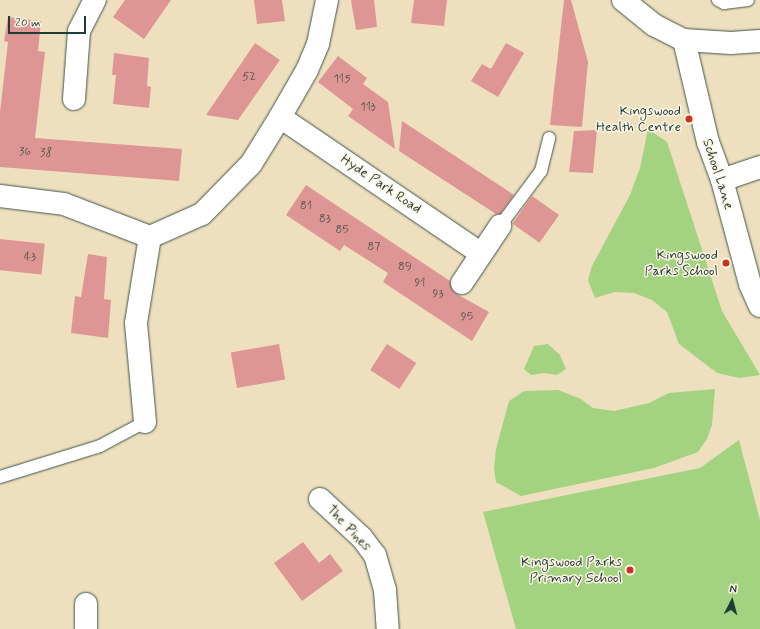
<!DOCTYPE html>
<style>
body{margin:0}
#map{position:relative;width:760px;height:629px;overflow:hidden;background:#eee0be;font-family:Mynerve,sans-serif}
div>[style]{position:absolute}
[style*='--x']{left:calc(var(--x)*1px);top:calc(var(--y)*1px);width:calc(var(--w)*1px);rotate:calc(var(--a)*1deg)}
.green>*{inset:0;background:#a3d280}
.building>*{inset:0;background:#de9694;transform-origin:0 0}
.roads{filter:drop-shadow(0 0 1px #3e5549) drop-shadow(0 0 1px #3e5549)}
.lane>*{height:12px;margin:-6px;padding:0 6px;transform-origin:6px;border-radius:6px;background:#fff}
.street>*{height:22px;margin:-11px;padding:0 11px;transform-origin:11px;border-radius:11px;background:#fff}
.secondary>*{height:22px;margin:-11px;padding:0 11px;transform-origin:11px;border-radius:11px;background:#fff}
.dots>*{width:11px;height:11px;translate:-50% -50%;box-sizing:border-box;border:2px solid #fcf5e5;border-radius:50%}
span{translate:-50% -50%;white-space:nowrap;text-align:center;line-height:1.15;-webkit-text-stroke:3px #fcf5e5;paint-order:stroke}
.number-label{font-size:12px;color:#4f534c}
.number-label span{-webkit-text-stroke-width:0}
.poi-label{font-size:14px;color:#1f3d34}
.right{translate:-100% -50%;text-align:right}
.street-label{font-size:14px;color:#1f3d34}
.north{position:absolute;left:712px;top:581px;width:40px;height:40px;-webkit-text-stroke:3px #fcf5e5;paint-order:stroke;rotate:6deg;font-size:11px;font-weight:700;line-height:16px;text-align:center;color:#1f3d34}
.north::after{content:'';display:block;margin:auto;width:14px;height:18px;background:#1f3d34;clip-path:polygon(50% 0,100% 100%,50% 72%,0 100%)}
.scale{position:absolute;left:8px;top:16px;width:78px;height:18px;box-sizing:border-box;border:2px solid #1f3d34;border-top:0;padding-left:5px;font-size:12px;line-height:14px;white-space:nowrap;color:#1f3d34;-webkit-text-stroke:3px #fcf5e5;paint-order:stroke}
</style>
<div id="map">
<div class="green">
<i style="clip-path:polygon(648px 129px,667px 142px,722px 311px,760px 375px,739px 378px,717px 373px,679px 344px,667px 312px,652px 300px,634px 293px,615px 292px,595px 298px,588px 280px,592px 266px,630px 195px,640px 168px)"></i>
<i style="clip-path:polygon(548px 344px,560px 355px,566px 369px,557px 375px,544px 373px,531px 375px,524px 369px,534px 346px)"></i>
<i style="clip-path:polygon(715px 389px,712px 425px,707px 439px,698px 452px,654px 468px,521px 496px,496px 482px,494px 469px,496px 449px,509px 401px,524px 391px,558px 390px,581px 399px,593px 408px,614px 411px,649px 403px,669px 393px)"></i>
<i style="clip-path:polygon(739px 440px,760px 520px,760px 629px,516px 629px,483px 512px,700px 468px)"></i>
</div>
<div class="building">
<i style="clip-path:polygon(125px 0,171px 0,144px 39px,113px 17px)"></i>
<i style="clip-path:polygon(254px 0,282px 0,285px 21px,257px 24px)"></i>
<i style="clip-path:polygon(351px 0,374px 0,377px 27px,356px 30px)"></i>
<i style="clip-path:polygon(414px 0,447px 0,444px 26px,411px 23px)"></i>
<i style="clip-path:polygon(564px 0,571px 0,588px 62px,582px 127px,550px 125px)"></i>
<i style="clip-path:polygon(8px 17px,41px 21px,38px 51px,45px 52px,35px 138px,182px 149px,179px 181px,0 167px,0 112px,8px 42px,4px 41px)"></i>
<i style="clip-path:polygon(255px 43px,280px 60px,238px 120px,206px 115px)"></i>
<i style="clip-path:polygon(506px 43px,524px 53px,498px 97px,471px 81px,482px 64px,491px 69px)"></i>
<i style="clip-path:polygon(114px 53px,149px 58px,147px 86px,151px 87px,149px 108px,113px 104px,116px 75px,112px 75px)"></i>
<i style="clip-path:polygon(338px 56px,367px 78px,363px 84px,388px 102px,395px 149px,348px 116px,353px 109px,318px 82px)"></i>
<i style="clip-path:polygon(402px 121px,514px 195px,500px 214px,496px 214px,399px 151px)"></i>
<i style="clip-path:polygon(597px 130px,593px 173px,569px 172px,574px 131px)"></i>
<i style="clip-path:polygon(306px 185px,450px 281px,455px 293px,489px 312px,472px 341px,383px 282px,388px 273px,344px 245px,340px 251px,286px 215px)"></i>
<i style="left:532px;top:196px;width:33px;height:34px;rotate:35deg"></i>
<i style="left:0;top:239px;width:45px;height:31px;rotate:6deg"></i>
<i style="clip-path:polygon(88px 254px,107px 257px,104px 299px,111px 300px,108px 338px,71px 333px,75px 296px,81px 297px)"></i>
<i style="left:279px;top:344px;width:36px;height:49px;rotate:80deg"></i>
<i style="left:387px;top:344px;width:35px;height:31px;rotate:33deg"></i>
<i style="clip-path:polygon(303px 542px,319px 563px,330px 554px,343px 571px,302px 601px,274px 563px)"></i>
</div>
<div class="roads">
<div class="lane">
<i style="--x:718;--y:0;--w:7;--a:27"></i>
<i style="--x:724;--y:3;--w:24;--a:-7"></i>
<i style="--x:500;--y:226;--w:69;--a:-53.3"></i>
<i style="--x:541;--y:171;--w:34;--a:-76"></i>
<i style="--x:0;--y:477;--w:105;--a:-17.2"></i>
<i style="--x:100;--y:446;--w:51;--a:-28.1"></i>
</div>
<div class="street">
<i style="--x:684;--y:40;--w:105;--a:76.8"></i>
<i style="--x:708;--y:142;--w:40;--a:69.8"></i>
<i style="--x:722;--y:180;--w:108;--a:74.9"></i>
<i style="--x:750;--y:284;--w:24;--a:66"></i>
<i style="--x:74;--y:99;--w:68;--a:-85.8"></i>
<i style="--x:79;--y:31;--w:35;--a:-63"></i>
<i style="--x:280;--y:117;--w:242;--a:34.2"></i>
<i style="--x:722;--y:180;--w:40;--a:-18.9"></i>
<i style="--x:0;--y:196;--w:64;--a:7.1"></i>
<i style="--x:64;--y:204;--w:92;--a:21"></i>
<i style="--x:150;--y:237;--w:57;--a:-23.9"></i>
<i style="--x:202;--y:214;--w:70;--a:-45.6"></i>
<i style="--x:251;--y:164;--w:55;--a:-58.3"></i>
<i style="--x:280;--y:117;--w:54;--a:-60.1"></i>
<i style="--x:307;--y:70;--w:28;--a:-67"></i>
<i style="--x:318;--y:44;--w:45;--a:-78.4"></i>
<i style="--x:462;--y:283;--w:69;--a:-56.3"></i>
<i style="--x:145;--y:422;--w:99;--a:-95.2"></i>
<i style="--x:136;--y:323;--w:87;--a:-80.8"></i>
<i style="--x:320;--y:499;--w:57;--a:42.9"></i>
<i style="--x:362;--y:538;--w:21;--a:53"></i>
<i style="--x:375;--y:555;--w:36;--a:74"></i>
<i style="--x:385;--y:590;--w:39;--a:86"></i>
<i style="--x:86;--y:629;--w:25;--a:-90"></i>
</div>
<div class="secondary">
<i style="--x:623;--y:0;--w:40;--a:39"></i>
<i style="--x:654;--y:25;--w:34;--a:27"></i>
<i style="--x:684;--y:40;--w:47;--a:3.7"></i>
<i style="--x:731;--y:43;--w:29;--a:-4"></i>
</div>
</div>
<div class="dots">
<i style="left:689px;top:119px;background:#c8321e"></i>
<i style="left:726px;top:263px;background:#c8321e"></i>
<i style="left:630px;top:570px;background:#c8321e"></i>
</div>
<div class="number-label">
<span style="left:249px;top:78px">52</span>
<span style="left:342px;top:80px">115</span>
<span style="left:368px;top:108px">113</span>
<span style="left:25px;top:153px">36</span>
<span style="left:46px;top:154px">38</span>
<span style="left:306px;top:207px">81</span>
<span style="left:325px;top:220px">83</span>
<span style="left:342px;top:231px">85</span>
<span style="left:374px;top:248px">87</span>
<span style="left:30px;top:258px">43</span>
<span style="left:405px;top:268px">89</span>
<span style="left:420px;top:284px">91</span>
<span style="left:438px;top:295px">93</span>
<span style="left:467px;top:318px">95</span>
</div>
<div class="poi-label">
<span class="right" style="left:681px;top:119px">Kingswood<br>Health Centre</span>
<span class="right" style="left:718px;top:263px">Kingswood<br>Parks School</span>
<span class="right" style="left:622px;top:570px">Kingswood Parks<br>Primary School</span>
</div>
<div class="street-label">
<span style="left:718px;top:174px;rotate:72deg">School Lane</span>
<span style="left:381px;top:184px;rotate:34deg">Hyde Park Road</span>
<span style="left:349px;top:528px;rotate:46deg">The Pines</span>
</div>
<div class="north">N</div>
<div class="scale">20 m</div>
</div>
